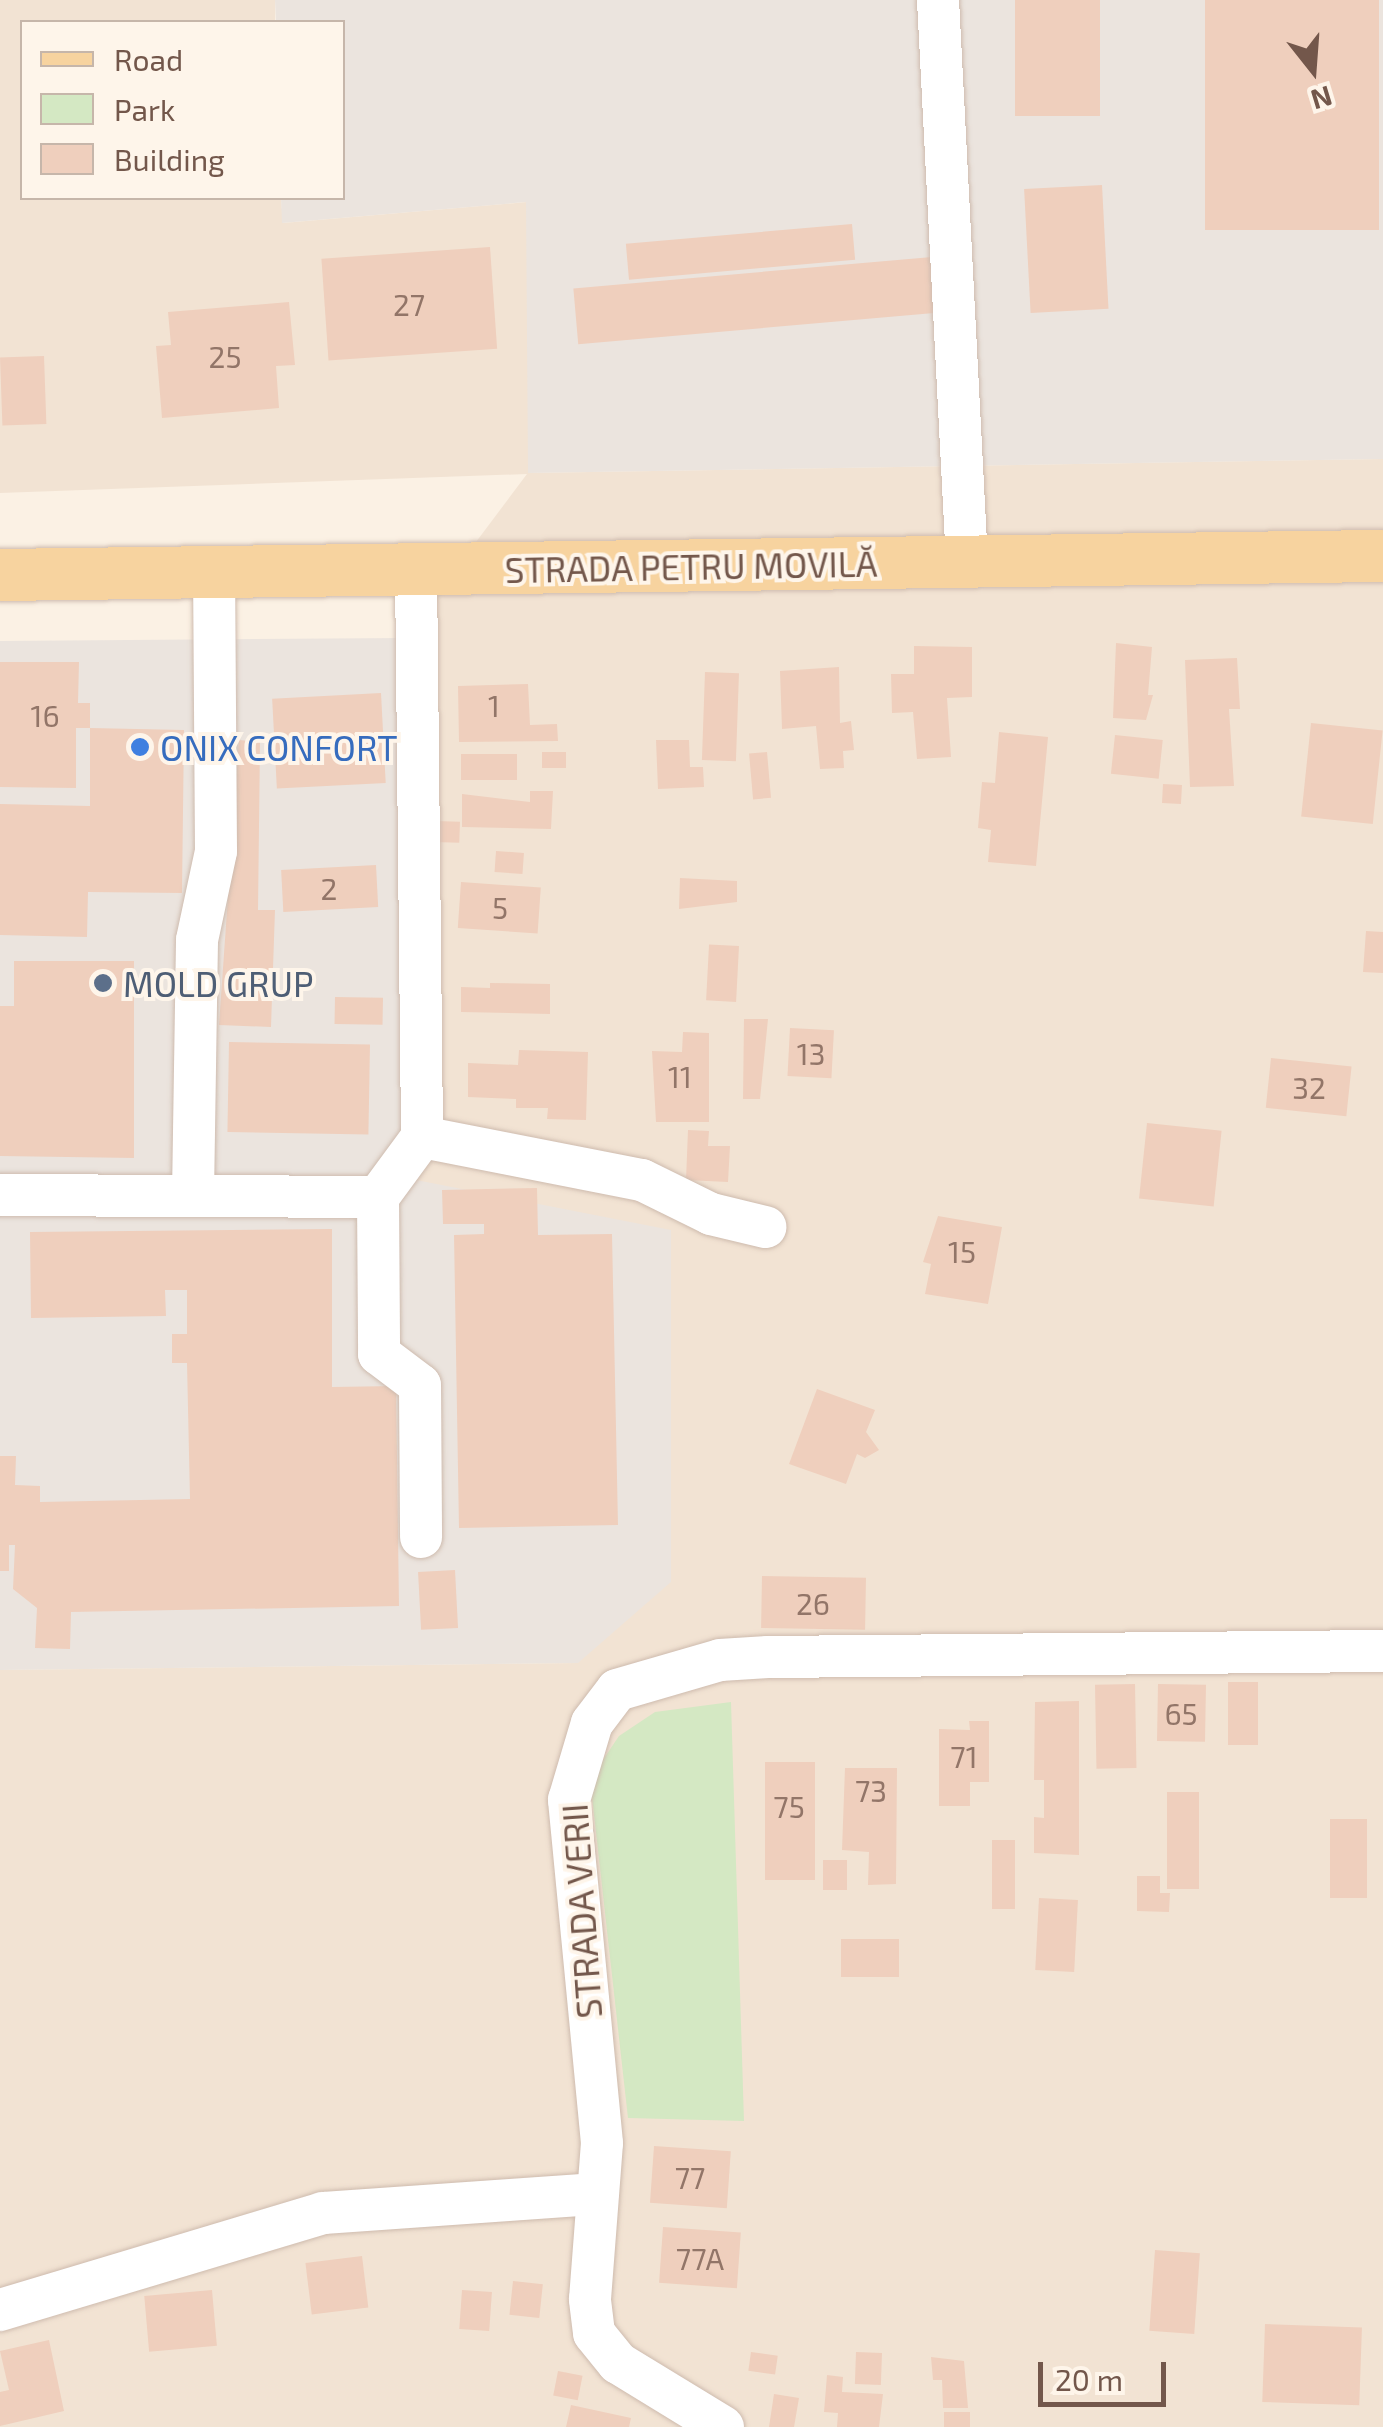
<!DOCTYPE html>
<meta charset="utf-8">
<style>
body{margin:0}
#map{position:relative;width:1383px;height:2427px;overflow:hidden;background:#fbf1e4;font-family:"Exo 2",sans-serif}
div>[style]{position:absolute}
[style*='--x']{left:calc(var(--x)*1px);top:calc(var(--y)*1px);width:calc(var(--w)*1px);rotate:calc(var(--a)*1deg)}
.residential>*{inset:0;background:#f2e3d3}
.industrial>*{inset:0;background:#ebe4de}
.green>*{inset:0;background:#d4e8c3}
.building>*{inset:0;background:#efcfbd;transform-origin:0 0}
.roads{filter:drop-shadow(0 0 2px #cebbae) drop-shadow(0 0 2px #cebbae)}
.minor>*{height:42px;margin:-21px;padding:0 21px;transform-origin:21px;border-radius:21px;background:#fff}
.major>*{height:52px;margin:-26px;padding:0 26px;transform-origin:26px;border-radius:26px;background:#f7d39f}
.dots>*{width:28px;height:28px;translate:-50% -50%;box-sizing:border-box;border:5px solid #fef5ea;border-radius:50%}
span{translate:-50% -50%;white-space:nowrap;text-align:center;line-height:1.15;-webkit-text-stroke:8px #fef5ea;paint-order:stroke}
.number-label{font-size:30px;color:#927568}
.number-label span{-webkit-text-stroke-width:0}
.street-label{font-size:35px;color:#73574b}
.shop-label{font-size:35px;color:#366cbe}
.left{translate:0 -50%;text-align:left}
.service-label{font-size:35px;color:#4e5e75}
.legend{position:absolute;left:20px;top:20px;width:325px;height:180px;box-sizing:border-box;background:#fef5ea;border:2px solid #c6b6aa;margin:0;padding:12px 18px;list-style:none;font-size:30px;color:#73574b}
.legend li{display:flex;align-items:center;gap:20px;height:50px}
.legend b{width:50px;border:2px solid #c6b6aa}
.north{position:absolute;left:1263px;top:20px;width:100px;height:100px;-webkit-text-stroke:8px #fef5ea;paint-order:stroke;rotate:163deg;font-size:28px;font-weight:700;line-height:40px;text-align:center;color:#73574b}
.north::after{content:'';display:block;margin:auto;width:35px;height:45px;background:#73574b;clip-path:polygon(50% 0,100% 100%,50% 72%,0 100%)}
.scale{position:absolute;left:1038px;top:2362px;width:128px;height:45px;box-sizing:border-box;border:5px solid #73574b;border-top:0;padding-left:12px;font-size:30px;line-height:35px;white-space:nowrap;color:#73574b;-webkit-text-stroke:8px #fef5ea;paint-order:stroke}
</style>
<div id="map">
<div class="residential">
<i style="clip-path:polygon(0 0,275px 0,275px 22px,22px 22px,22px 198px,281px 198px,283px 223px,527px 202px,529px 473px,1383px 459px,1383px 2427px,0 2427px,0 1670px,578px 1663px,401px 1178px,404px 638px,527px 474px,0 493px)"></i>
</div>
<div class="industrial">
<i style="clip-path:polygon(275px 0,1383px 0,1383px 459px,528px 473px,526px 202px,282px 223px,281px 198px,342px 198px,342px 22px,276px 22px)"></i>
<i style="clip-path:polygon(404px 638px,401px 1177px,671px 1230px,671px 1582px,578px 1663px,0 1670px,0 641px)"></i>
</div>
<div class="green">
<i style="clip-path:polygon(731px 1702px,744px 2121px,628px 2118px,590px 1779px,619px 1736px,655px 1712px)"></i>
</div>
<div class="building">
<i style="left:1015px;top:0;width:85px;height:116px"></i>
<i style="left:1205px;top:0;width:174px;height:230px"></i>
<i style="left:1102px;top:185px;width:124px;height:78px;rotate:87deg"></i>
<i style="left:852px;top:224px;width:36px;height:227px;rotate:85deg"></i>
<i style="left:490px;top:247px;width:102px;height:169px;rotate:86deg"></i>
<i style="left:932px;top:257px;width:56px;height:360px;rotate:85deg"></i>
<i style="clip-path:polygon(289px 302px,295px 365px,276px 366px,279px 408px,162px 418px,156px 346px,171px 345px,168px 312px)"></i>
<i style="left:44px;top:356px;width:68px;height:44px;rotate:88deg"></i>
<i style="clip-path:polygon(1116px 643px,1152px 647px,1148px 695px,1153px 695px,1146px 720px,1113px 718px)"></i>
<i style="clip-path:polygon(914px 646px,972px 647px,972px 697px,947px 698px,951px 757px,917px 759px,913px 712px,892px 713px,891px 674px,914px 674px)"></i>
<i style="clip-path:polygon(1237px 658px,1240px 709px,1229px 709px,1234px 786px,1190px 787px,1185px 660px)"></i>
<i style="clip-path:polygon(0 662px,79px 662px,78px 703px,90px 703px,90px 728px,76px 728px,76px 788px,0 787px)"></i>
<i style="clip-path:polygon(839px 667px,840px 723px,851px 721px,854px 750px,843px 751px,844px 768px,820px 769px,816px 726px,782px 729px,780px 671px)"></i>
<i style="left:705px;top:672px;width:34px;height:88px;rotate:2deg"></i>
<i style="clip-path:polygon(528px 684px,530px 725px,557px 724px,558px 741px,459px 742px,458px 686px)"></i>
<i style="left:381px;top:693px;width:90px;height:109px;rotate:87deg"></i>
<i style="left:1311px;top:723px;width:72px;height:94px;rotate:6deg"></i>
<i style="clip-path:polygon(90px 728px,184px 730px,182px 893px,88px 892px,87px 937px,0 935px,0 804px,90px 806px)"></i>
<i style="clip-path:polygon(999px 732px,1048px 737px,1036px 866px,988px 862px,991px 830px,978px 828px,982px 782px,995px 783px)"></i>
<i style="left:1115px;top:735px;width:48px;height:39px;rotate:6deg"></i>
<i style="clip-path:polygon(239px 740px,260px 742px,258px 910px,275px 910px,271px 1027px,219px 1025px)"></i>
<i style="clip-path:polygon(656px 740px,689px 740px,690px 767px,703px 767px,704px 787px,658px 789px)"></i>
<i style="left:542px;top:752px;width:24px;height:16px"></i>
<i style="left:767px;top:752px;width:46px;height:18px;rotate:85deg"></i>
<i style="left:461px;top:754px;width:56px;height:26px"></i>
<i style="left:1163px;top:784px;width:19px;height:19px;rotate:3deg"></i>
<i style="clip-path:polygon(530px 791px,553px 791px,551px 829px,462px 827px,462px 794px,530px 802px)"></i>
<i style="left:435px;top:821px;width:25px;height:21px;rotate:2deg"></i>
<i style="left:496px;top:851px;width:28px;height:21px;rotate:4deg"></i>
<i style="left:376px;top:865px;width:42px;height:95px;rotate:87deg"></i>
<i style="clip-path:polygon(680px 878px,737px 881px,737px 902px,679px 909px)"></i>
<i style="left:461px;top:882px;width:80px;height:46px;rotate:4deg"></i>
<i style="clip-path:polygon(1366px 931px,1383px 932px,1383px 973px,1363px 972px)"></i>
<i style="left:739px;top:946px;width:56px;height:30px;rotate:93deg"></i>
<i style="clip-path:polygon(14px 961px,134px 961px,134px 1158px,0 1156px,0 1006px,14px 1006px)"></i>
<i style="clip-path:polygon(490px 983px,550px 984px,550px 1014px,461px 1012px,461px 987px,490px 988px)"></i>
<i style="left:335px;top:997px;width:48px;height:27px;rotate:1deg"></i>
<i style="clip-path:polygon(744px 1019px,768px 1019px,760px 1099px,743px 1099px)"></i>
<i style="left:790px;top:1028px;width:44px;height:48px;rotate:3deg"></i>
<i style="clip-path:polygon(683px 1032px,709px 1033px,709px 1122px,656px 1122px,652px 1051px,682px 1052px)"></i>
<i style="left:229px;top:1042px;width:141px;height:90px;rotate:1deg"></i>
<i style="clip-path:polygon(519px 1050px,588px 1052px,586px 1120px,547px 1119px,548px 1108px,516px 1108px,516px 1099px,468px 1097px,468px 1063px,518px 1065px)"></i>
<i style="left:1271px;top:1058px;width:81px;height:50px;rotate:6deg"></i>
<i style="left:1147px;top:1123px;width:75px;height:76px;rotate:6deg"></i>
<i style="clip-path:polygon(688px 1130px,709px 1131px,708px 1146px,730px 1146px,728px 1182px,686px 1180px)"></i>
<i style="clip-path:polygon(537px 1188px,538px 1235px,612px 1234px,618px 1525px,459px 1528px,454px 1235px,484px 1234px,484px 1224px,443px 1224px,442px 1190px)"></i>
<i style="clip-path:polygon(938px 1216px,1002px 1227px,988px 1304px,925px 1294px,931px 1264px,923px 1262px)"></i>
<i style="clip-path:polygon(332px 1229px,332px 1387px,396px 1386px,399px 1606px,71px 1612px,70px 1649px,35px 1648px,37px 1608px,13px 1589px,15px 1545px,9px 1545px,9px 1571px,0 1571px,0 1456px,16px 1456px,15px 1485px,40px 1486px,40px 1502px,190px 1499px,187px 1363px,172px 1363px,172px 1334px,187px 1334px,187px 1290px,165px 1290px,166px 1316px,31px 1318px,30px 1232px)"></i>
<i style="clip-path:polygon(817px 1389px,875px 1410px,866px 1432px,879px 1450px,865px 1458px,857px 1454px,846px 1484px,789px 1464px)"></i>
<i style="left:455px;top:1570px;width:58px;height:37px;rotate:87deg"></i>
<i style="left:762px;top:1576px;width:104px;height:52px;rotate:1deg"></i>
<i style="left:1228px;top:1682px;width:30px;height:63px"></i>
<i style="left:1135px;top:1684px;width:84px;height:40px;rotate:89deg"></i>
<i style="left:1158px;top:1684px;width:48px;height:57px;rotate:1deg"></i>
<i style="clip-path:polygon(1079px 1701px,1079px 1855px,1034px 1853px,1034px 1817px,1044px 1818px,1044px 1780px,1034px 1780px,1035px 1702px)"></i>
<i style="clip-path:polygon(969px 1721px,989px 1721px,989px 1782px,970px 1782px,970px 1806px,939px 1806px,939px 1729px,970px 1730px)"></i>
<i style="left:765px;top:1762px;width:50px;height:118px"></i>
<i style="clip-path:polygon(845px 1768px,897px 1768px,896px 1884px,868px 1885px,869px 1852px,842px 1850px)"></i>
<i style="left:1167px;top:1792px;width:32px;height:97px"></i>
<i style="left:1330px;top:1819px;width:37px;height:79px"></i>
<i style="left:992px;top:1840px;width:23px;height:69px"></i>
<i style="left:823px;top:1860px;width:24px;height:30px"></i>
<i style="clip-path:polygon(1137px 1876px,1160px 1876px,1160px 1893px,1170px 1893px,1169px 1912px,1137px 1911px)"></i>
<i style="left:1039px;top:1898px;width:39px;height:72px;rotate:3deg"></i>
<i style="left:841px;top:1939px;width:58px;height:38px"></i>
<i style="left:654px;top:2146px;width:77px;height:57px;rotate:4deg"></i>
<i style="left:663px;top:2227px;width:78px;height:56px;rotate:4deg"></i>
<i style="left:1155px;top:2250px;width:45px;height:81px;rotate:4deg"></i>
<i style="left:362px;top:2256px;width:52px;height:57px;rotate:83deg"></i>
<i style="left:513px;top:2281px;width:30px;height:34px;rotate:6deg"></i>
<i style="left:212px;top:2290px;width:56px;height:68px;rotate:85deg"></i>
<i style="left:462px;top:2290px;width:30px;height:39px;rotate:4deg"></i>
<i style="left:1265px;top:2324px;width:97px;height:78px;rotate:2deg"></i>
<i style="clip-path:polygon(49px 2340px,64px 2411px,0 2426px,0 2392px,9px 2390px,0 2351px)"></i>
<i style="left:751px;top:2352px;width:27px;height:19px;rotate:8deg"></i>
<i style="left:856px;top:2352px;width:26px;height:32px;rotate:2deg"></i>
<i style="clip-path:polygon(931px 2357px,964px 2361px,968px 2408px,943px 2408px,942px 2380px,933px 2380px)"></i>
<i style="left:558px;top:2371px;width:25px;height:25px;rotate:11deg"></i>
<i style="clip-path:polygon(827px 2375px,843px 2377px,842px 2392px,883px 2394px,879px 2427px,837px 2427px,838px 2413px,824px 2412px)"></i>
<i style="clip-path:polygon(774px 2394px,799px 2398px,794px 2427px,769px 2427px)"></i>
<i style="clip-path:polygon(571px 2405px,631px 2418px,629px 2427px,566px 2427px)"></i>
<i style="left:970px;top:2412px;width:15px;height:26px;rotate:90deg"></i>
</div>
<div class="roads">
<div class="minor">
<i style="--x:938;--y:0;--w:564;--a:87.05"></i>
<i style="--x:416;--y:569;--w:568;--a:89.39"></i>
<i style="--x:422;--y:1137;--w:224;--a:11.1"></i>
<i style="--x:642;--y:1180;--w:77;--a:26.2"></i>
<i style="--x:711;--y:1214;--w:56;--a:13.5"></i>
<i style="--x:0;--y:1195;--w:378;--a:0.3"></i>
<i style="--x:378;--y:1197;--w:157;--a:89.6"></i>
<i style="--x:379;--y:1354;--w:51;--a:37.1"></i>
<i style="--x:420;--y:1385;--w:152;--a:89.6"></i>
<i style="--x:193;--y:1195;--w:255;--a:-89.1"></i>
<i style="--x:197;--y:940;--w:91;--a:-77.9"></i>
<i style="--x:216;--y:851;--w:279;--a:-90.4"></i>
<i style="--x:378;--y:1197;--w:74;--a:-53.7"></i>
<i style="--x:0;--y:2310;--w:337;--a:-16.7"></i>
<i style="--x:323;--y:2213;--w:275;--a:-4"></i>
<i style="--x:723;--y:2427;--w:123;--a:-148.6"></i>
<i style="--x:618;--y:2363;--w:38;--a:-129"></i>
<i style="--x:594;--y:2333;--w:34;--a:-97"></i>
<i style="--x:590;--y:2299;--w:156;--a:-85.6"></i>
<i style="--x:602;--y:2143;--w:345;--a:-95.5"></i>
<i style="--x:569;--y:1800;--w:80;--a:-73.4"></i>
<i style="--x:592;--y:1723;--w:41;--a:-52.9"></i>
<i style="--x:617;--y:1690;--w:107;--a:-16.2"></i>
<i style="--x:720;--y:1660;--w:48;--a:-3.6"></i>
<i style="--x:768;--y:1657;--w:615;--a:-0.56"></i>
</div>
<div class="major">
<i style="--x:0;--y:575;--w:1383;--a:-0.79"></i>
</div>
</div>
<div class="dots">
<i style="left:140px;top:747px;background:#3f7fe0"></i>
<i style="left:103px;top:983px;background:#5c6f8a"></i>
</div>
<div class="number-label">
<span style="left:409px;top:304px">27</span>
<span style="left:225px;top:356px">25</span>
<span style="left:494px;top:705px">1</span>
<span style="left:45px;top:715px">16</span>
<span style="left:329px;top:888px">2</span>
<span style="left:500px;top:907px">5</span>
<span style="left:811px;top:1053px">13</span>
<span style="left:680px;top:1076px">11</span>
<span style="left:1309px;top:1087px">32</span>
<span style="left:962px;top:1251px">15</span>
<span style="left:813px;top:1603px">26</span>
<span style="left:1181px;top:1713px">65</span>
<span style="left:964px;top:1756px">71</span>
<span style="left:871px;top:1790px">73</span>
<span style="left:789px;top:1806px">75</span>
<span style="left:690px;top:2177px">77</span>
<span style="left:700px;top:2258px">77A</span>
</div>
<div class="street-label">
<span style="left:691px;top:566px;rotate:-1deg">STRADA PETRU MOVILĂ</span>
<span style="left:581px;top:1911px;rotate:-94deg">STRADA VERII</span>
</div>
<div class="shop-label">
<span class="left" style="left:160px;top:747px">ONIX CONFORT</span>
</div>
<div class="service-label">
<span class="left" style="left:123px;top:983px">MOLD GRUP</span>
</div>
<ul class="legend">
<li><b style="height:12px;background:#f7d39f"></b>Road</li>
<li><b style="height:28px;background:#d4e8c3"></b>Park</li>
<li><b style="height:28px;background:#efcfbd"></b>Building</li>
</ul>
<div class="north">N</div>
<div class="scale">20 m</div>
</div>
